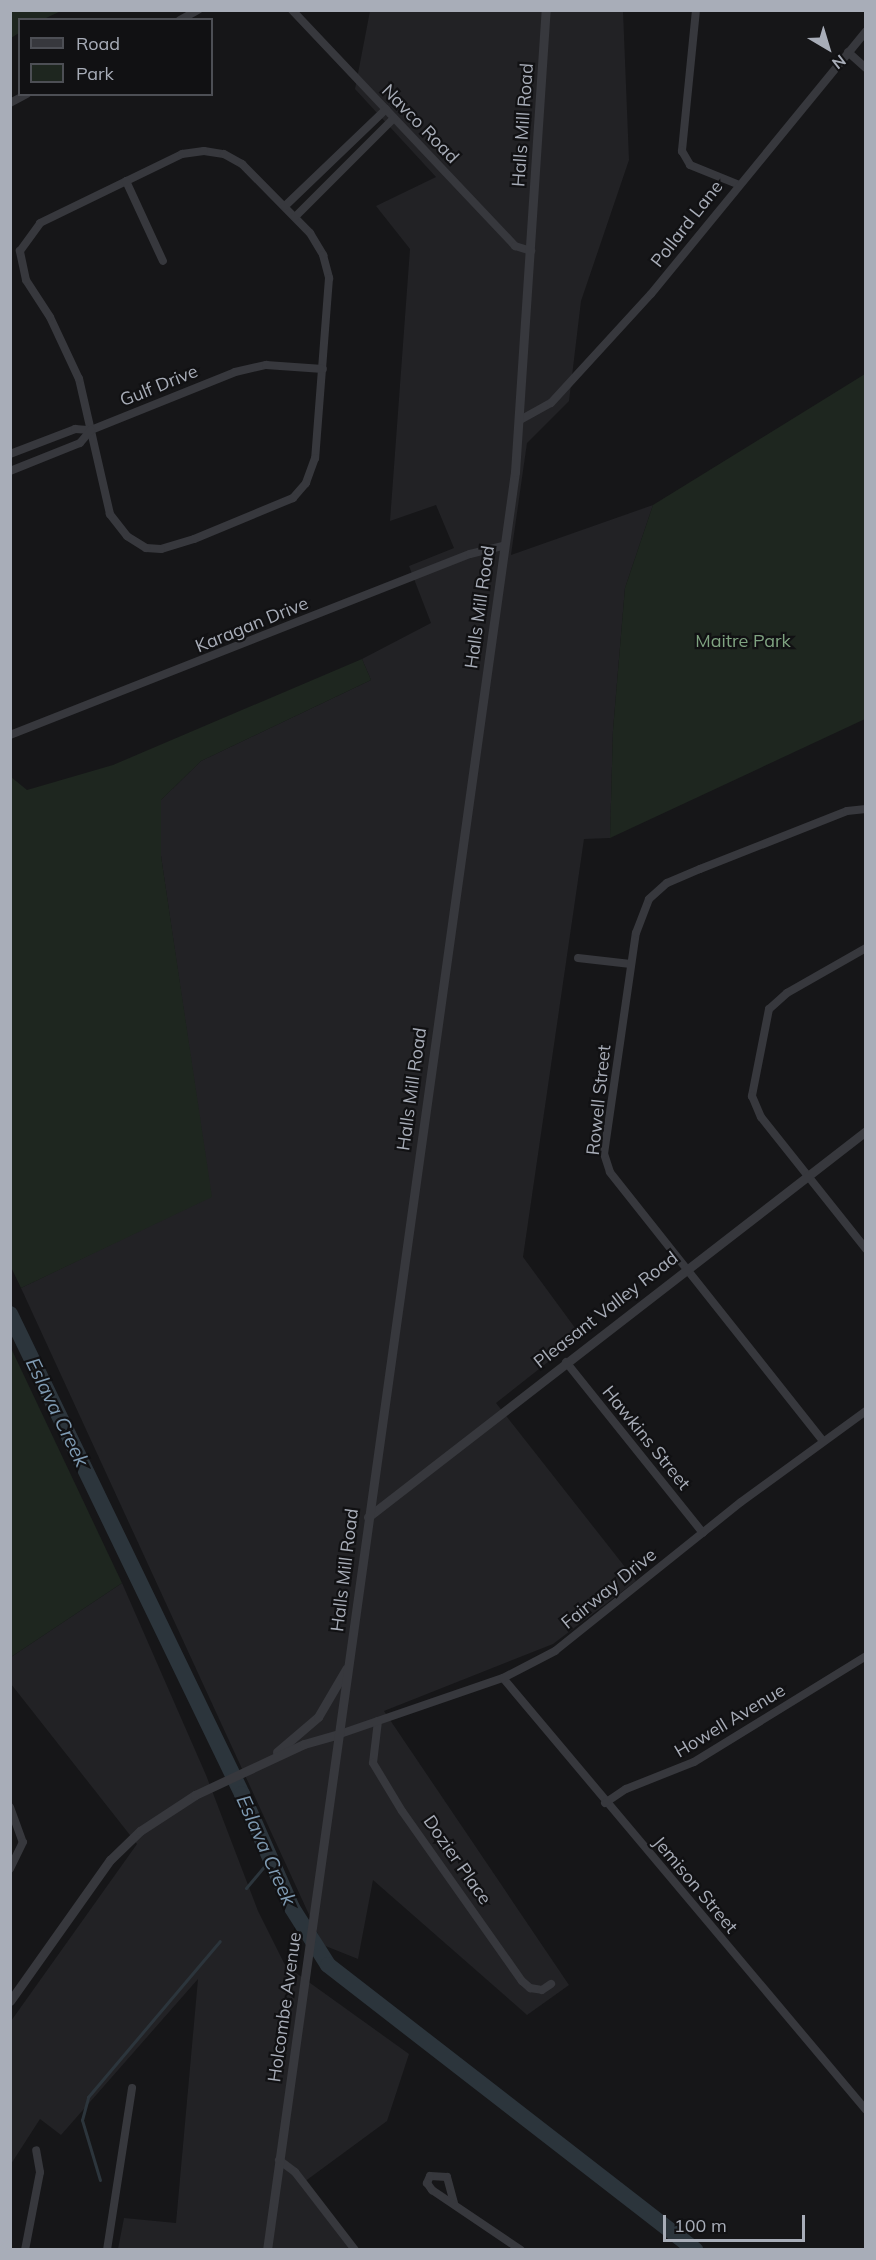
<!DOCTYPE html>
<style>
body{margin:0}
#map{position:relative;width:876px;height:2260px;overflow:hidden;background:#161618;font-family:Mulish,sans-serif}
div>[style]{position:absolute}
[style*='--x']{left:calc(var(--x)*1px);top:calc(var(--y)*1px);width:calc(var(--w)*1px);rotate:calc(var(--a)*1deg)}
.built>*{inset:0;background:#222225}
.green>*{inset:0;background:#1e261f}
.stream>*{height:3px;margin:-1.5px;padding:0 1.5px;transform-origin:1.5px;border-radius:1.5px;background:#2c353c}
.river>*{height:16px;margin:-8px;padding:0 8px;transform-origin:8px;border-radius:8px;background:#2c353c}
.minor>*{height:8px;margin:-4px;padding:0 4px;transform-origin:4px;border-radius:4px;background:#37383d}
.tertiary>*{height:9px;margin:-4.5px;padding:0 4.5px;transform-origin:4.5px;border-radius:4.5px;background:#37383d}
span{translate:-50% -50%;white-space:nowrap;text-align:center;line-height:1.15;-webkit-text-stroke:4.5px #111113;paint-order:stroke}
.street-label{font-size:18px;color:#a8adb8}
.park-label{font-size:18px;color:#7fa381}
.water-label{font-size:20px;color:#7f9bb3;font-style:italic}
.frame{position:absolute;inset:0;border:12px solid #a8adb8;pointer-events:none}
.legend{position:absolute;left:18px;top:18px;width:195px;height:78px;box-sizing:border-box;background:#111113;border:2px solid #4d4f55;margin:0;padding:8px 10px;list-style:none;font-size:18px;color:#a8adb8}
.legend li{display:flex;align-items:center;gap:12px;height:30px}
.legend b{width:30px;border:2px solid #4d4f55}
.north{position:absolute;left:798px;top:18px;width:60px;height:60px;-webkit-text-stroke:4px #111113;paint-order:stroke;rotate:142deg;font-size:16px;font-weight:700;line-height:24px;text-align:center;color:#a8adb8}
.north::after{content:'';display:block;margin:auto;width:21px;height:27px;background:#a8adb8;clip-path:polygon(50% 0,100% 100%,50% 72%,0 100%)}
.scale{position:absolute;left:663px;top:2215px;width:142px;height:27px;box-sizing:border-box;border:3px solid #a8adb8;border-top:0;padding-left:8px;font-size:18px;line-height:21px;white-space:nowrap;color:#a8adb8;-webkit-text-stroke:4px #111113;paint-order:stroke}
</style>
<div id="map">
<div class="built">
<i style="clip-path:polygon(370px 11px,623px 11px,629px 160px,581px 301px,569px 401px,527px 443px,511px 555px,653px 505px,625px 588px,613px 730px,610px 838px,584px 839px,523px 1257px,581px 1336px,496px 1403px,636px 1581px,553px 1644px,384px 1711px,569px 1985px,527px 2015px,373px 1880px,358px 1959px,323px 1945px,21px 1288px,211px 1196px,161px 856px,161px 800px,201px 761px,371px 680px,362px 659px,431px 623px,409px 566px,454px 548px,436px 505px,390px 521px,410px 249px,376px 206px,436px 177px,355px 89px)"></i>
<i style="clip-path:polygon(122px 1583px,206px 1775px,258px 1911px,285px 1965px,409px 2054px,387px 2121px,300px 2185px,351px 2249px,118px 2249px,124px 2218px,176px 2223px,198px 1979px,61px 2135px,40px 2119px,11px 2164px,11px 2021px,137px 1844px,11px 1684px,11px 1657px)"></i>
</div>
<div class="green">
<i style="clip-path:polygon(11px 10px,61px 10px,61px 11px,44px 19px,20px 20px,19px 33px,11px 38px)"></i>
<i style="clip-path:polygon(865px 374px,865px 719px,610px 838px,613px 730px,625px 588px,653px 505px)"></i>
<i style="clip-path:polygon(362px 659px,371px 680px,201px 761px,161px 800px,161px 856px,212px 1197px,21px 1288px,10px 1265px,11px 777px,27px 790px,113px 765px)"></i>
<i style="clip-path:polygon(10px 1346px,122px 1583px,11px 1657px,10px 1657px)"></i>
</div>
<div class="stream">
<i style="--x:246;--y:1888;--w:38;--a:-50"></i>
<i style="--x:100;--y:2180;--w:63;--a:-106.7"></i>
<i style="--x:82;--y:2120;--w:24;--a:-75"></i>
<i style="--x:88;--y:2097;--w:204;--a:-49.8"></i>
</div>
<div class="river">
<i style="--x:10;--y:1314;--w:533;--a:64.2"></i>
<i style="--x:242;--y:1794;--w:124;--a:66.3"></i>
<i style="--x:292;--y:1908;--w:67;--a:57.7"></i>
<i style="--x:328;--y:1965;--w:465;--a:37.8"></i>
</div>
<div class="minor">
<i style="--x:292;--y:10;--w:325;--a:46.6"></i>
<i style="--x:515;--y:246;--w:17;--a:17"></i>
<i style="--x:696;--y:10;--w:142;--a:95.7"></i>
<i style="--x:682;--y:151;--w:16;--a:60"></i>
<i style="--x:690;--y:165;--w:51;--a:22"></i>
<i style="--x:180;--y:20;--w:21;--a:-29"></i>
<i style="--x:848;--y:52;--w:24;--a:42"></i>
<i style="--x:10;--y:103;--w:19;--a:-28"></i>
<i style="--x:204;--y:151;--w:20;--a:9"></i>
<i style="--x:224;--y:154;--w:21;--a:29"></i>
<i style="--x:242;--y:164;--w:97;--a:45.4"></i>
<i style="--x:310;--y:233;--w:26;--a:59"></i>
<i style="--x:323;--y:255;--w:24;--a:75"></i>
<i style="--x:329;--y:278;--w:181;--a:94.4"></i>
<i style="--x:315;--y:458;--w:27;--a:110"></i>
<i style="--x:306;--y:483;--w:20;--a:131"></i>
<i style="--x:293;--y:498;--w:107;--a:157.5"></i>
<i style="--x:194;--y:539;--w:34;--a:163"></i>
<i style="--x:161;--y:549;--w:15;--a:-176"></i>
<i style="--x:146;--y:548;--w:22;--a:-148"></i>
<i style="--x:127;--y:536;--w:28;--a:-128"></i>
<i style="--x:110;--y:514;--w:139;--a:-102.9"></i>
<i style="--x:79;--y:379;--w:68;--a:-115.1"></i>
<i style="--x:50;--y:317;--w:44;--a:-123"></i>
<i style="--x:26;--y:280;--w:30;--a:-102"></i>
<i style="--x:20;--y:251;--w:34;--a:-54"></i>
<i style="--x:40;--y:223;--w:158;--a:-25.9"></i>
<i style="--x:182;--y:154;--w:22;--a:-8"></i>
<i style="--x:126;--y:181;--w:88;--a:65.2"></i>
<i style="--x:285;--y:206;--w:140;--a:-43.8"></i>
<i style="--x:295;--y:217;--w:140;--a:-45"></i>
<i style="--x:520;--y:420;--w:35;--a:-29"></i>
<i style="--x:551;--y:403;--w:148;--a:-47.5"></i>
<i style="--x:651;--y:294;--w:340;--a:-50.7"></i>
<i style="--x:10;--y:454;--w:70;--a:-21"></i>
<i style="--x:75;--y:429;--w:16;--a:4"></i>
<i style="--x:91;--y:430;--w:155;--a:-21.9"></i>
<i style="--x:235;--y:372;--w:32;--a:-13"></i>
<i style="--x:266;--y:365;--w:57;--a:4"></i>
<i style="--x:10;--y:471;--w:75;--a:-21.8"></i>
<i style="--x:80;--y:443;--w:17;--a:-50"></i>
<i style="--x:10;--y:735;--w:494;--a:-21.5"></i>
<i style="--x:470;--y:554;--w:36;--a:-14"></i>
<i style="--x:866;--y:948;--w:91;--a:150.3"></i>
<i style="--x:787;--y:993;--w:24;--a:138"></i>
<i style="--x:769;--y:1009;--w:89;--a:101.1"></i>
<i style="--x:752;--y:1096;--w:23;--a:67"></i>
<i style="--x:761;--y:1117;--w:169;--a:51.5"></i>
<i style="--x:578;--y:958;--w:53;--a:6.5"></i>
<i style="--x:566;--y:1362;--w:219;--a:51.3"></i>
<i style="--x:823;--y:1441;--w:343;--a:-128.4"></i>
<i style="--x:610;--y:1172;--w:19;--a:-108"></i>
<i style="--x:604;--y:1154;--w:223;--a:-81.8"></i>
<i style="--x:636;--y:933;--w:36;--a:-69"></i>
<i style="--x:649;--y:899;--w:24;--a:-42"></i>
<i style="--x:667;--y:883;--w:36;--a:-23"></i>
<i style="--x:700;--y:869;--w:158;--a:-21.5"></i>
<i style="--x:847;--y:811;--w:19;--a:-6"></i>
<i style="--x:503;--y:1678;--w:564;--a:49.96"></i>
<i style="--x:378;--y:1721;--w:42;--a:96.8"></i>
<i style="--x:373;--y:1763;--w:56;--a:58.9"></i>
<i style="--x:402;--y:1811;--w:208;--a:54.8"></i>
<i style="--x:522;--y:1981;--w:11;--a:41"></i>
<i style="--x:530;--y:1988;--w:12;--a:9"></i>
<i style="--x:542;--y:1990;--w:11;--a:-34"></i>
<i style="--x:340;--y:1734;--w:172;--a:-19"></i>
<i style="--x:503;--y:1678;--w:59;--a:-27.4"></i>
<i style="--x:555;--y:1651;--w:238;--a:-38.7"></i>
<i style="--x:741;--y:1502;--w:155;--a:-36.1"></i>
<i style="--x:605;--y:1803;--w:25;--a:-34"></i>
<i style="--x:626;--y:1789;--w:73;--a:-21.7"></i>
<i style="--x:694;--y:1762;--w:202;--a:-31.6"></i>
<i style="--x:10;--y:1807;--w:37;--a:70"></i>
<i style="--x:23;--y:1842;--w:30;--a:116"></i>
<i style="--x:279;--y:2160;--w:20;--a:37"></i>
<i style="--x:295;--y:2172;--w:98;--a:52.4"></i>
<i style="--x:454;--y:2203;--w:27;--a:-105"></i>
<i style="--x:447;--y:2177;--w:17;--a:-177"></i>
<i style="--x:430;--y:2176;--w:8;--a:113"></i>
<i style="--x:427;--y:2183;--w:9;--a:54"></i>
<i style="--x:432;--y:2190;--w:107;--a:34"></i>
<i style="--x:25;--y:2250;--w:79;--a:-79.1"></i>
<i style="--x:40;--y:2172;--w:22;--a:-100"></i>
<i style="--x:107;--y:2250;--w:164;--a:-81.2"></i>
</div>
<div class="tertiary">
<i style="--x:368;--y:1517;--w:630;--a:-37.78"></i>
<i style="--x:277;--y:1752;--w:54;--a:-40.5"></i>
<i style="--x:318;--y:1717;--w:56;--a:-59.7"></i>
<i style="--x:10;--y:2001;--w:173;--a:-54.7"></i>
<i style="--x:110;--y:1860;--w:42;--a:-44"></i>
<i style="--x:140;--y:1831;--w:66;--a:-33.2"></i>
<i style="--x:195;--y:1795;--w:120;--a:-25.1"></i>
<i style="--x:304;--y:1744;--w:37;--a:-16"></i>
<i style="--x:267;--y:2250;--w:1795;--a:-82.06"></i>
<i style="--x:515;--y:472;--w:463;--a:-86.2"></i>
</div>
<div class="street-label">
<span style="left:420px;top:124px;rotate:46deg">Navco Road</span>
<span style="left:523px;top:125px;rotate:-86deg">Halls Mill Road</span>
<span style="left:687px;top:224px;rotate:-52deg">Pollard Lane</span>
<span style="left:159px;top:386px;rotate:-22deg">Gulf Drive</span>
<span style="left:480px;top:607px;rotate:-82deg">Halls Mill Road</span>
<span style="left:252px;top:625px;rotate:-22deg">Karagan Drive</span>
<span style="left:412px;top:1089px;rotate:-82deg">Halls Mill Road</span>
<span style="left:599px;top:1100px;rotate:-84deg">Rowell Street</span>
<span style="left:606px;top:1310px;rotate:-38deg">Pleasant Valley Road</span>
<span style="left:646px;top:1438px;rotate:51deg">Hawkins Street</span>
<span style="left:345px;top:1570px;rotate:-83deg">Halls Mill Road</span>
<span style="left:609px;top:1589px;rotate:-39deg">Fairway Drive</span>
<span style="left:730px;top:1721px;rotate:-31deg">Howell Avenue</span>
<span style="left:457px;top:1860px;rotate:55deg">Dozier Place</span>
<span style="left:695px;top:1885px;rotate:50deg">Jemison Street</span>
<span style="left:285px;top:2007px;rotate:-82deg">Holcombe Avenue</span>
</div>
<div class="park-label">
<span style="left:743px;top:641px">Maitre Park</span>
</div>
<div class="water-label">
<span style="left:58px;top:1412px;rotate:64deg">Eslava Creek</span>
<span style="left:267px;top:1850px;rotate:66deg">Eslava Creek</span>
</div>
<div class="frame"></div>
<ul class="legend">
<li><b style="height:8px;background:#37383d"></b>Road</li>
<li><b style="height:16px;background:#1e261f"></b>Park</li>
</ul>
<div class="north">N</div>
<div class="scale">100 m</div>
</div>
